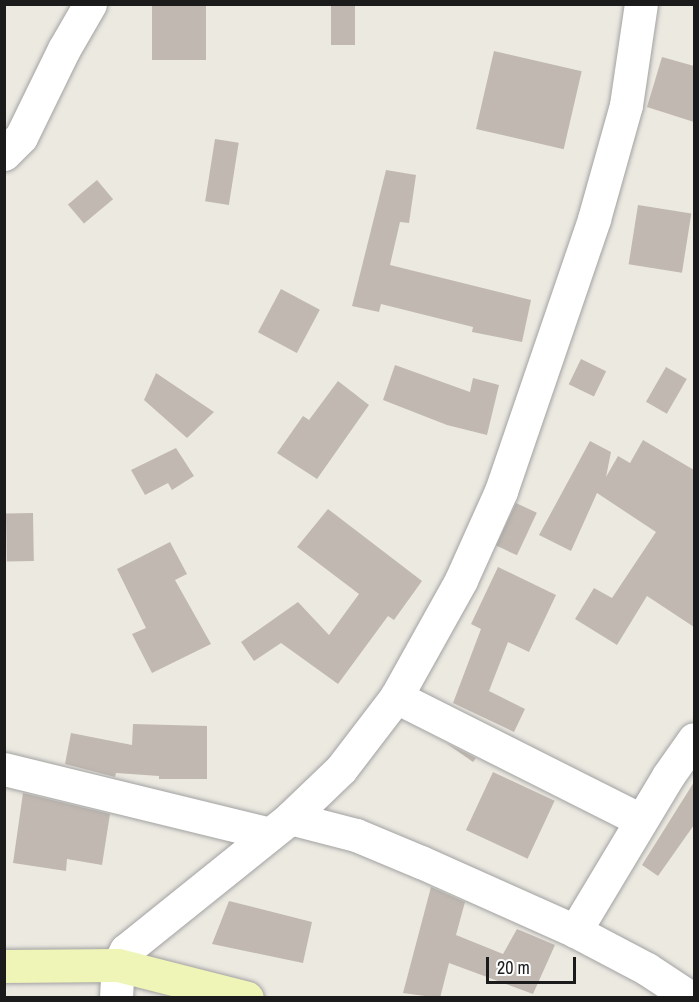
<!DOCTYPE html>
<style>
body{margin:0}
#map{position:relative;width:699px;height:1002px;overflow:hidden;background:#ece9e1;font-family:"Archivo Narrow",sans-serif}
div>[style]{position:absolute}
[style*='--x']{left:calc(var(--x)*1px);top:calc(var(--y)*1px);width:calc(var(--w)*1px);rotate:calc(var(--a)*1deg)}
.building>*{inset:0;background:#c0b8b1;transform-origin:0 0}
.roads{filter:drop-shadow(0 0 2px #a2a2a2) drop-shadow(0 0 2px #a2a2a2)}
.street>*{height:33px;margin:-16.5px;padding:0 16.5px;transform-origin:16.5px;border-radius:16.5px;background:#fff}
.secondary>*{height:33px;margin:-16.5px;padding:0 16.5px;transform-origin:16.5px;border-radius:16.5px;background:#eff5b6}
span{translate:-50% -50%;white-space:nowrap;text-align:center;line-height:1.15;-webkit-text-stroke:4.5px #fff;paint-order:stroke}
.frame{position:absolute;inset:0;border:6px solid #1b1b1b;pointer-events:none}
.scale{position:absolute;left:486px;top:957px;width:90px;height:27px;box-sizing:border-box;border:3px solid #1b1b1b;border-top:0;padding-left:8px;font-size:18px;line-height:21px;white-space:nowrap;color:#1b1b1b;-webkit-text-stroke:4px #fff;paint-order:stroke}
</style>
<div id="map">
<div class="building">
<i style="left:152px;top:4px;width:54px;height:56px"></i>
<i style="left:331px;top:4px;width:24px;height:41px"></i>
<i style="left:494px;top:51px;width:90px;height:80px;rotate:13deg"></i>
<i style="clip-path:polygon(662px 57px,694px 66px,694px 122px,647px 107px)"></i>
<i style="left:215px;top:139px;width:24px;height:63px;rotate:9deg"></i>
<i style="clip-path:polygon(386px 170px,416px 175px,409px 223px,400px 222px,390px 265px,531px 300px,522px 342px,472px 332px,473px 327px,381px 304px,379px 312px,352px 306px)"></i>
<i style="left:97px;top:180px;width:25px;height:38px;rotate:50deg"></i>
<i style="left:638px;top:205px;width:54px;height:60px;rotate:9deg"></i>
<i style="left:281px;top:289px;width:44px;height:49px;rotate:28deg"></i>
<i style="left:581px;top:359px;width:28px;height:28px;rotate:26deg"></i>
<i style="clip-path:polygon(395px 365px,470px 392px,473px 378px,499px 385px,487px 435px,447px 425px,383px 400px)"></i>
<i style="left:666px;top:367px;width:24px;height:40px;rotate:30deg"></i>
<i style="clip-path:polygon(156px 373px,214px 412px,187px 438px,144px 400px)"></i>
<i style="clip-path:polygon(338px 381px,369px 405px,317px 479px,277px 453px,303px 416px,309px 420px)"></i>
<i style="clip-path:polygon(643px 440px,694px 470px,694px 627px,647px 596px,617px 645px,575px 619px,594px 588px,612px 598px,656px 532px,597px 493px,571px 551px,539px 535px,590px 441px,611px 452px,606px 477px,618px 456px,630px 463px)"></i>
<i style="clip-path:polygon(176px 448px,194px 476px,172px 490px,168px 483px,145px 495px,131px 470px)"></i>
<i style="left:516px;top:503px;width:23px;height:47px;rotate:25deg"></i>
<i style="clip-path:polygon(328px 509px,422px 581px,394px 620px,388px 616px,338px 684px,281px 643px,254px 661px,241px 642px,298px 602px,329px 635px,359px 594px,297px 547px)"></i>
<i style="left:33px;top:513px;width:48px;height:27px;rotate:89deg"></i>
<i style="clip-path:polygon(170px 542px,187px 574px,175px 580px,211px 644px,152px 673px,132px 634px,146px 628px,117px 569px)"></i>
<i style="clip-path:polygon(498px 567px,556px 595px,529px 652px,508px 642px,489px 691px,525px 709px,514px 732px,453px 703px,481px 629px,471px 624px)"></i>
<i style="clip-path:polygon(133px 724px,207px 726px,207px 779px,159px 779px,159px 776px,116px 773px,115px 777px,65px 764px,71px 733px,132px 745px)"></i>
<i style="clip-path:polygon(446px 743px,476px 758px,473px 762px)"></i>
<i style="left:493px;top:772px;width:68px;height:64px;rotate:25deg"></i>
<i style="clip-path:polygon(694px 782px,694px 825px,658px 876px,642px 865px)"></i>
<i style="clip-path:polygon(23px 793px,110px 814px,102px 865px,67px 859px,66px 871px,13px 863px)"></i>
<i style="clip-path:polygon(431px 887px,465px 902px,456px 935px,503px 954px,517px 929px,555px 945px,533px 994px,449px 963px,440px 998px,403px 993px)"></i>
<i style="clip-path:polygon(229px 901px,312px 922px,303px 963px,212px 944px)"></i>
</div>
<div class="roads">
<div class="street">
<i style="--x:4;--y:154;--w:24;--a:-45"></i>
<i style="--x:21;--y:137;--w:98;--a:-64"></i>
<i style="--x:64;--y:49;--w:52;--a:-60"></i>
<i style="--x:396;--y:697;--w:274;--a:26.7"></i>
<i style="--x:4;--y:769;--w:271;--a:13.7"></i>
<i style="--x:290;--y:818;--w:68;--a:14.4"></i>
<i style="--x:356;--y:835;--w:70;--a:22.6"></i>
<i style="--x:421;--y:862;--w:169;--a:24.1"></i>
<i style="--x:575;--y:931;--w:81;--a:27.8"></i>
<i style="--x:647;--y:969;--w:53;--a:33.4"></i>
<i style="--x:575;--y:931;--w:181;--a:-59"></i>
<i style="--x:668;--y:776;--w:45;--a:-54.9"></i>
<i style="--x:116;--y:998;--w:33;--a:-87"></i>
<i style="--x:118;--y:965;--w:17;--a:-62"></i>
<i style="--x:126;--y:950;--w:211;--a:-38.8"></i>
<i style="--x:290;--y:818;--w:71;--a:-43.9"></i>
<i style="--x:341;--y:769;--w:91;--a:-52.6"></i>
<i style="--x:396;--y:697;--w:134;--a:-60.9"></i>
<i style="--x:461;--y:580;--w:98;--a:-65.8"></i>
<i style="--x:501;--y:491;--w:287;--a:-71.1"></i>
<i style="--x:594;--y:219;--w:118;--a:-74.3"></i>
<i style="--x:626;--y:105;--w:102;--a:-81.6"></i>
</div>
<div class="secondary">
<i style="--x:4;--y:966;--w:114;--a:-0.5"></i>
<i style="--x:118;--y:965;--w:133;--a:14.3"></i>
</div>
</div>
<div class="frame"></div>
<div class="scale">20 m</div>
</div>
